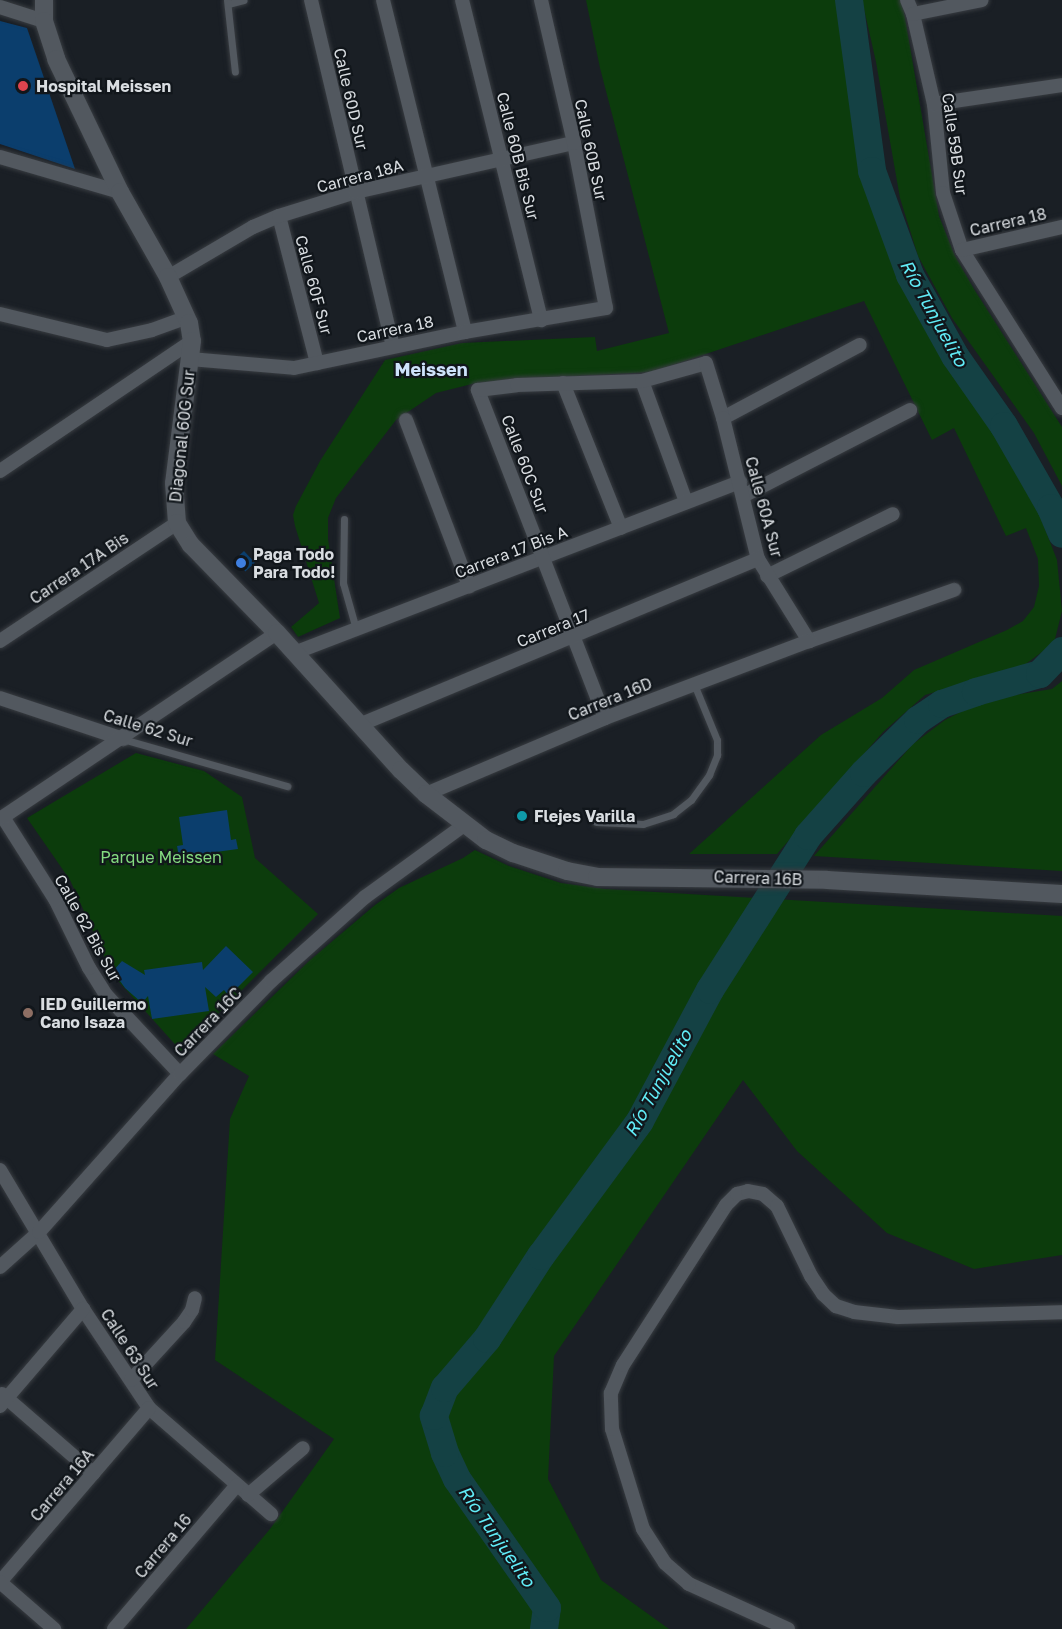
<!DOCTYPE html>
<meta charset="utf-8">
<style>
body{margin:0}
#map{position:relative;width:1062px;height:1629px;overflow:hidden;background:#1a1f25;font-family:"Golos Text",sans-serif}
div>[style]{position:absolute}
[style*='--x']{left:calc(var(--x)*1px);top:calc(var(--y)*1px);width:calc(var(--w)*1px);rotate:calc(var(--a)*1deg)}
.green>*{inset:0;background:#0c3c0c}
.river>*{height:28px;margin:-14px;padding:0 14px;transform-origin:14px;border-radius:14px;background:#144144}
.building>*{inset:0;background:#0b3e6d;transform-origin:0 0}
.roads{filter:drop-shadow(0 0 2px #383c41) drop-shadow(0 0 2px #383c41)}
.lane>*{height:7px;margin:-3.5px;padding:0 3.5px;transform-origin:3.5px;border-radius:3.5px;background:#52585f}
.street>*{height:14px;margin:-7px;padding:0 7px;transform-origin:7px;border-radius:7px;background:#52585f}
.secondary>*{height:18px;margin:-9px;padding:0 9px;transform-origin:9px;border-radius:9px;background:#52585f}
.dots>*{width:16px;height:16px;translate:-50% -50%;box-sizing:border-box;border:3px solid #11161b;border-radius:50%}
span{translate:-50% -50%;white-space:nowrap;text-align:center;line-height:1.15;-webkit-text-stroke:4.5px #11161b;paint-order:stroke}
.poi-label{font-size:16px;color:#d9dde1;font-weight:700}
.left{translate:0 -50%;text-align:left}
.street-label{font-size:16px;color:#d9dde1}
.park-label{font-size:16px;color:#84db80}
.water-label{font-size:18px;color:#61ecf7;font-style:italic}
.neighbourhood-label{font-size:18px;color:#cee3fb;font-weight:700}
</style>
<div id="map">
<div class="green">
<i style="clip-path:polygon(586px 0,838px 0,850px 60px,865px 184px,892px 261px,950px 369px,993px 430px,1038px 511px,1057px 560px,1062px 611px,1054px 643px,1023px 666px,925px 695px,883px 732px,777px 854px,689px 854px,821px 735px,882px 698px,914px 670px,1007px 630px,1023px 621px,1034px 607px,1039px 586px,1038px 559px,1026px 528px,1006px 536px,954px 428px,932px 440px,864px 301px,652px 372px,518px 379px,476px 383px,436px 393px,396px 420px,336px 498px,328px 518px,328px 539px,340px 618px,298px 637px,291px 627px,319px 603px,295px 526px,293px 515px,296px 506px,320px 461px,385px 360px,462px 343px,595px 337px,597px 351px,669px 333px,600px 68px)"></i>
<i style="clip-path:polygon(862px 0,902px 0,939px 216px,955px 256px,974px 289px,1062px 427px,1062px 486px,1034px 433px,952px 318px,918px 256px,900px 198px,876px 62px)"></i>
<i style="clip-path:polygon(1062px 681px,1062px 871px,814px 856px,913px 744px,945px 720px,984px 700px,1052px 689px)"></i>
<i style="clip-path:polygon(136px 753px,204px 771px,242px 797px,255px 858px,318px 914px,181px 1051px,112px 974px,70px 880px,27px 818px)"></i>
<i style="clip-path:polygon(475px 850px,509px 866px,561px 883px,605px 889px,1062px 916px,1062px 1255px,974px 1269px,887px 1233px,797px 1151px,743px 1080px,554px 1356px,548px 1479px,601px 1580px,669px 1629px,186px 1629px,270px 1529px,334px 1439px,215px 1360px,230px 1119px,249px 1076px,213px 1054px,309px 961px,375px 905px,399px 888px,463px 858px)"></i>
</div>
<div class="river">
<i style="--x:849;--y:0;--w:173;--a:82.3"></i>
<i style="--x:872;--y:171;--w:111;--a:69.9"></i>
<i style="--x:910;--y:275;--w:93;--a:60.9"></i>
<i style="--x:955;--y:356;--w:85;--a:55"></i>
<i style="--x:1004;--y:426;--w:95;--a:60.2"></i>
<i style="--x:1051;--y:508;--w:28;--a:67"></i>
<i style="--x:544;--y:1629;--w:21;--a:-82"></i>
<i style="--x:547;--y:1608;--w:157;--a:-124.9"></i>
<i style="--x:457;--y:1479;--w:29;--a:-115"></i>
<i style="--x:445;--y:1453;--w:39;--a:-107"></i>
<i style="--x:434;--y:1416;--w:30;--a:-69"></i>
<i style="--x:445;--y:1388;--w:65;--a:-49.4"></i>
<i style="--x:487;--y:1339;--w:99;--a:-57"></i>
<i style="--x:541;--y:1256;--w:167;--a:-53.7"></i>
<i style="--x:640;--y:1121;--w:149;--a:-61.9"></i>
<i style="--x:710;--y:990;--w:183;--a:-57.5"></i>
<i style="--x:808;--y:836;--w:84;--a:-48.4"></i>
<i style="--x:864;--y:773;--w:76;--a:-44.5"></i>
<i style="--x:918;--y:720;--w:29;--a:-34"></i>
<i style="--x:942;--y:704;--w:36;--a:-19"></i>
<i style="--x:976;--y:692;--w:66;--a:-15.7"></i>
<i style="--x:1040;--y:674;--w:32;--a:-46"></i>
</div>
<div class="building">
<i style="clip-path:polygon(0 21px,27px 28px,75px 169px,0 144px)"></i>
<i style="left:244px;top:551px;width:16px;height:13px;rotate:47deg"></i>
<i style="left:522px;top:808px;width:10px;height:12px;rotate:45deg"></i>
<i style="clip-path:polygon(227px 810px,231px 840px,236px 839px,238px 849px,179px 857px,177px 846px,183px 845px,179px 817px)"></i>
<i style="clip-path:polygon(226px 946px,253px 972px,229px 996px,224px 990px,216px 997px,205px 987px,209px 1011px,152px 1019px,148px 996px,142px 1003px,125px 988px,113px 971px,122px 961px,145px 975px,144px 970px,202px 962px,203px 970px)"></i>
</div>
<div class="roads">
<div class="lane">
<i style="--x:227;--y:0;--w:72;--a:83.7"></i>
<i style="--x:228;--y:4;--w:16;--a:-14"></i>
<i style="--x:344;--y:519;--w:64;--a:90.9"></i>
<i style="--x:343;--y:583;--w:48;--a:74.2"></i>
<i style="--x:123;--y:739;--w:171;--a:16"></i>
<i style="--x:596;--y:822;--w:47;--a:2.4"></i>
<i style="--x:643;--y:824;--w:32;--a:-18"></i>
<i style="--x:673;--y:814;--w:23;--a:-38"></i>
<i style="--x:691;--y:800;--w:31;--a:-54"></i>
<i style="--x:709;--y:775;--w:22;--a:-68"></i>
<i style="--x:717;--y:755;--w:15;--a:-90"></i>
<i style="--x:717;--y:740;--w:61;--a:-112.3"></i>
</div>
<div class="street">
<i style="--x:311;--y:0;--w:356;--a:76.7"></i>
<i style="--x:383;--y:0;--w:342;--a:76.1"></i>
<i style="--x:462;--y:0;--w:330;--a:76.1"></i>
<i style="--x:907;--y:0;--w:15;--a:67"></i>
<i style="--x:913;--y:14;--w:92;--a:76.9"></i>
<i style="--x:934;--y:104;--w:89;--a:84.2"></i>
<i style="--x:943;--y:193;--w:60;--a:71.6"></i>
<i style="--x:962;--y:250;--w:187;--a:57.7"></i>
<i style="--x:0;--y:7;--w:46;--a:17.7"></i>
<i style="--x:913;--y:14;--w:70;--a:-11.5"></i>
<i style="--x:934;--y:104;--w:129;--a:-8.4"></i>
<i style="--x:0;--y:157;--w:125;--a:16.3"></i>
<i style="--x:279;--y:216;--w:152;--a:75.5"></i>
<i style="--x:962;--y:250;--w:103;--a:-13"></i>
<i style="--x:168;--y:277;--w:99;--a:-30.5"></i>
<i style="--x:253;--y:227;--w:28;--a:-23"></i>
<i style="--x:279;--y:216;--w:81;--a:-17.3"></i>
<i style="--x:356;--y:192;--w:223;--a:-12.7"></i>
<i style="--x:0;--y:314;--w:110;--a:13.7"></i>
<i style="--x:107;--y:340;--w:46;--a:-12.5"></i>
<i style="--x:152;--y:330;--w:37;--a:-20"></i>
<i style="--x:190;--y:359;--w:104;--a:4.9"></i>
<i style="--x:294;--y:368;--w:175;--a:-11.9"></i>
<i style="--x:465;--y:332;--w:143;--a:-9.7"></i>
<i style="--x:606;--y:308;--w:168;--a:-101"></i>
<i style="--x:574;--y:143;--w:147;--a:-103"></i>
<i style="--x:642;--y:381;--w:129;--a:70"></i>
<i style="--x:563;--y:383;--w:156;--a:68.2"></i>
<i style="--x:723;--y:418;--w:155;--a:-28.1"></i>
<i style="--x:406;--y:420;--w:178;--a:69.2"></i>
<i style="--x:0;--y:471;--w:232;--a:-34.1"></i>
<i style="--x:743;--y:496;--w:188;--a:-27.2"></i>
<i style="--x:767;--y:576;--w:140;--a:-26.2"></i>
<i style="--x:0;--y:641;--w:213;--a:-33.7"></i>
<i style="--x:294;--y:653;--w:478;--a:-21"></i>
<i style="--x:0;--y:698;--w:130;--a:18.4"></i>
<i style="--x:605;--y:718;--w:352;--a:-111.2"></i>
<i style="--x:478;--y:390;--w:39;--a:-7"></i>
<i style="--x:517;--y:385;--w:125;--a:-1.8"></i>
<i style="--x:642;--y:381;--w:66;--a:-15.7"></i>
<i style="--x:706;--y:363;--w:58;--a:72.8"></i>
<i style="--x:723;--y:418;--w:145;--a:76.1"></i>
<i style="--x:758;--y:559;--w:97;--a:58.1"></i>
<i style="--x:809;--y:641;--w:154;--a:-19.4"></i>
<i style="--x:359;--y:725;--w:432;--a:-22.6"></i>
<i style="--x:426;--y:794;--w:194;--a:-23"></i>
<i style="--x:605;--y:718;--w:218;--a:-20.7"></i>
<i style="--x:180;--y:1074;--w:108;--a:-133.1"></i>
<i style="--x:106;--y:995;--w:32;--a:-122"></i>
<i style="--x:89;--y:968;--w:77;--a:-116.2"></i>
<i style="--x:55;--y:899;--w:97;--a:-122.4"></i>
<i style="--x:3;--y:817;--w:330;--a:-33.9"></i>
<i style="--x:0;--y:1170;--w:162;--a:59.2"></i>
<i style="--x:83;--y:1309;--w:119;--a:56.3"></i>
<i style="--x:149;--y:1408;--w:162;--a:41"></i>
<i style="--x:0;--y:1267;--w:52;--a:-41.9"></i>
<i style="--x:39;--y:1232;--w:212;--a:-48.3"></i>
<i style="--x:180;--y:1074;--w:130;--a:-45.6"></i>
<i style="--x:271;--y:981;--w:126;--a:-41.8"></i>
<i style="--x:365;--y:897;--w:122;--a:-36"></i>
<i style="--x:131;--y:1380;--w:79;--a:-47.6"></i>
<i style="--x:184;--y:1322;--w:14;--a:-56"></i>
<i style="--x:192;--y:1310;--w:12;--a:-76"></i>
<i style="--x:2;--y:1394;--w:121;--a:41"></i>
<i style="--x:0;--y:1406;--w:128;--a:-49.4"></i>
<i style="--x:248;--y:1495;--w:72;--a:-40.5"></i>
<i style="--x:0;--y:1582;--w:229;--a:-49.4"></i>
<i style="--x:0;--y:1582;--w:72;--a:41"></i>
<i style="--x:114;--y:1629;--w:189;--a:-49.5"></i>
<i style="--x:788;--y:1629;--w:109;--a:-155.6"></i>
<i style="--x:689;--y:1584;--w:32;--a:-139"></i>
<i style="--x:665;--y:1563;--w:40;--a:-122.9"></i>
<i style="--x:643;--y:1529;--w:105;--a:-107.2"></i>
<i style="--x:612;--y:1429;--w:36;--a:-92"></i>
<i style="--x:611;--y:1393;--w:30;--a:-67"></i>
<i style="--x:623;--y:1365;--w:190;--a:-57.2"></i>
<i style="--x:726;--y:1205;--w:16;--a:-45"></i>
<i style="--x:737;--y:1194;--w:11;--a:-15"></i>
<i style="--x:748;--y:1191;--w:15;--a:11"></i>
<i style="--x:763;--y:1194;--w:18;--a:41"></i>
<i style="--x:777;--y:1206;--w:78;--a:64.1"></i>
<i style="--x:811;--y:1276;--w:22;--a:56"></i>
<i style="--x:823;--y:1294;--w:18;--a:43"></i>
<i style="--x:836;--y:1306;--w:19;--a:18"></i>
<i style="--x:854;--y:1312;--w:44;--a:6.5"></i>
<i style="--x:898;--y:1317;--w:164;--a:-1.7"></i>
</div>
<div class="secondary">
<i style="--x:44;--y:0;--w:21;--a:90"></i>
<i style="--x:44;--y:21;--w:40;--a:72"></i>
<i style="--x:56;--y:59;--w:148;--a:64.3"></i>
<i style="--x:120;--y:192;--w:98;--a:60.5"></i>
<i style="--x:168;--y:277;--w:51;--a:65.5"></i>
<i style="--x:189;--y:323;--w:18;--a:81"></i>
<i style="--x:192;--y:341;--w:143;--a:97.2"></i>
<i style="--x:174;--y:483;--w:40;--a:85.7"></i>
<i style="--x:177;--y:523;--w:26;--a:58"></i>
<i style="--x:191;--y:545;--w:123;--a:45.7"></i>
<i style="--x:277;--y:633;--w:185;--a:47.9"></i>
<i style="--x:401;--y:770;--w:35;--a:44"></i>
<i style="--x:426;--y:794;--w:76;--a:37.5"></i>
<i style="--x:486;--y:840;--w:30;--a:26"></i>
<i style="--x:513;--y:853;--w:57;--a:18.4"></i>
<i style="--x:567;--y:871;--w:31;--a:11"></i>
<i style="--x:597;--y:877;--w:230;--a:0.7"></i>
<i style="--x:827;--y:880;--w:235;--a:3.4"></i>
</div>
</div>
<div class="dots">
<i style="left:23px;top:86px;background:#e0444e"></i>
<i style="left:241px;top:563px;background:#3f7fe0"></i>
<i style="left:522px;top:816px;background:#0f9aa8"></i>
<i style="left:28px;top:1013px;background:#8d6e63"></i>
</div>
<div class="poi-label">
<span class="left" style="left:36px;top:86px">Hospital Meissen</span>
<span class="left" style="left:253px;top:563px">Paga Todo<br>Para Todo!</span>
<span class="left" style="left:534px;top:816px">Flejes Varilla</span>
<span class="left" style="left:40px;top:1013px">IED Guillermo<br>Cano Isaza</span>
</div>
<div class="street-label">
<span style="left:351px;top:99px;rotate:77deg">Calle 60D Sur</span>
<span style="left:955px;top:144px;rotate:82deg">Calle 59B Sur</span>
<span style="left:591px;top:150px;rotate:78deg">Calle 60B Sur</span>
<span style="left:518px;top:156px;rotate:76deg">Calle 60B Bis Sur</span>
<span style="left:360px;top:176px;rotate:-15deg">Carrera 18A</span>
<span style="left:1008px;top:222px;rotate:-13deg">Carrera 18</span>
<span style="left:314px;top:285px;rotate:75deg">Calle 60F Sur</span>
<span style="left:395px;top:329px;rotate:-12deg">Carrera 18</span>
<span style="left:182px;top:436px;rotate:-84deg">Diagonal 60G Sur</span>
<span style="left:525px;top:464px;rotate:69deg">Calle 60C Sur</span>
<span style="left:764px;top:507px;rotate:75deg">Calle 60A Sur</span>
<span style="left:511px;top:552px;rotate:-21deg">Carrera 17 Bis A</span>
<span style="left:79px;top:568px;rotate:-34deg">Carrera 17A Bis</span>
<span style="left:553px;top:628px;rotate:-22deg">Carrera 17</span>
<span style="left:610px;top:699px;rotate:-22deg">Carrera 16D</span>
<span style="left:148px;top:728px;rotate:17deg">Calle 62 Sur</span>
<span style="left:758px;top:878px;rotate:2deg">Carrera 16B</span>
<span style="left:88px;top:928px;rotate:61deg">Calle 62 Bis Sur</span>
<span style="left:208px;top:1022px;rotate:-46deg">Carrera 16C</span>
<span style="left:130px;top:1349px;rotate:57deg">Calle 63 Sur</span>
<span style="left:62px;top:1485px;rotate:-50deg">Carrera 16A</span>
<span style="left:163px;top:1546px;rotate:-50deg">Carrera 16</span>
</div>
<div class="park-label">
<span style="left:161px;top:857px">Parque Meissen</span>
</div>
<div class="water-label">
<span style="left:934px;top:313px;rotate:61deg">Río Tunjuelito</span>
<span style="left:658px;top:1083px;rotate:-61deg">Río Tunjuelito</span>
<span style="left:497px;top:1536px;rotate:55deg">Río Tunjuelito</span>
</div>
<div class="neighbourhood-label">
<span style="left:431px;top:369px">Meissen</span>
</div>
</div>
